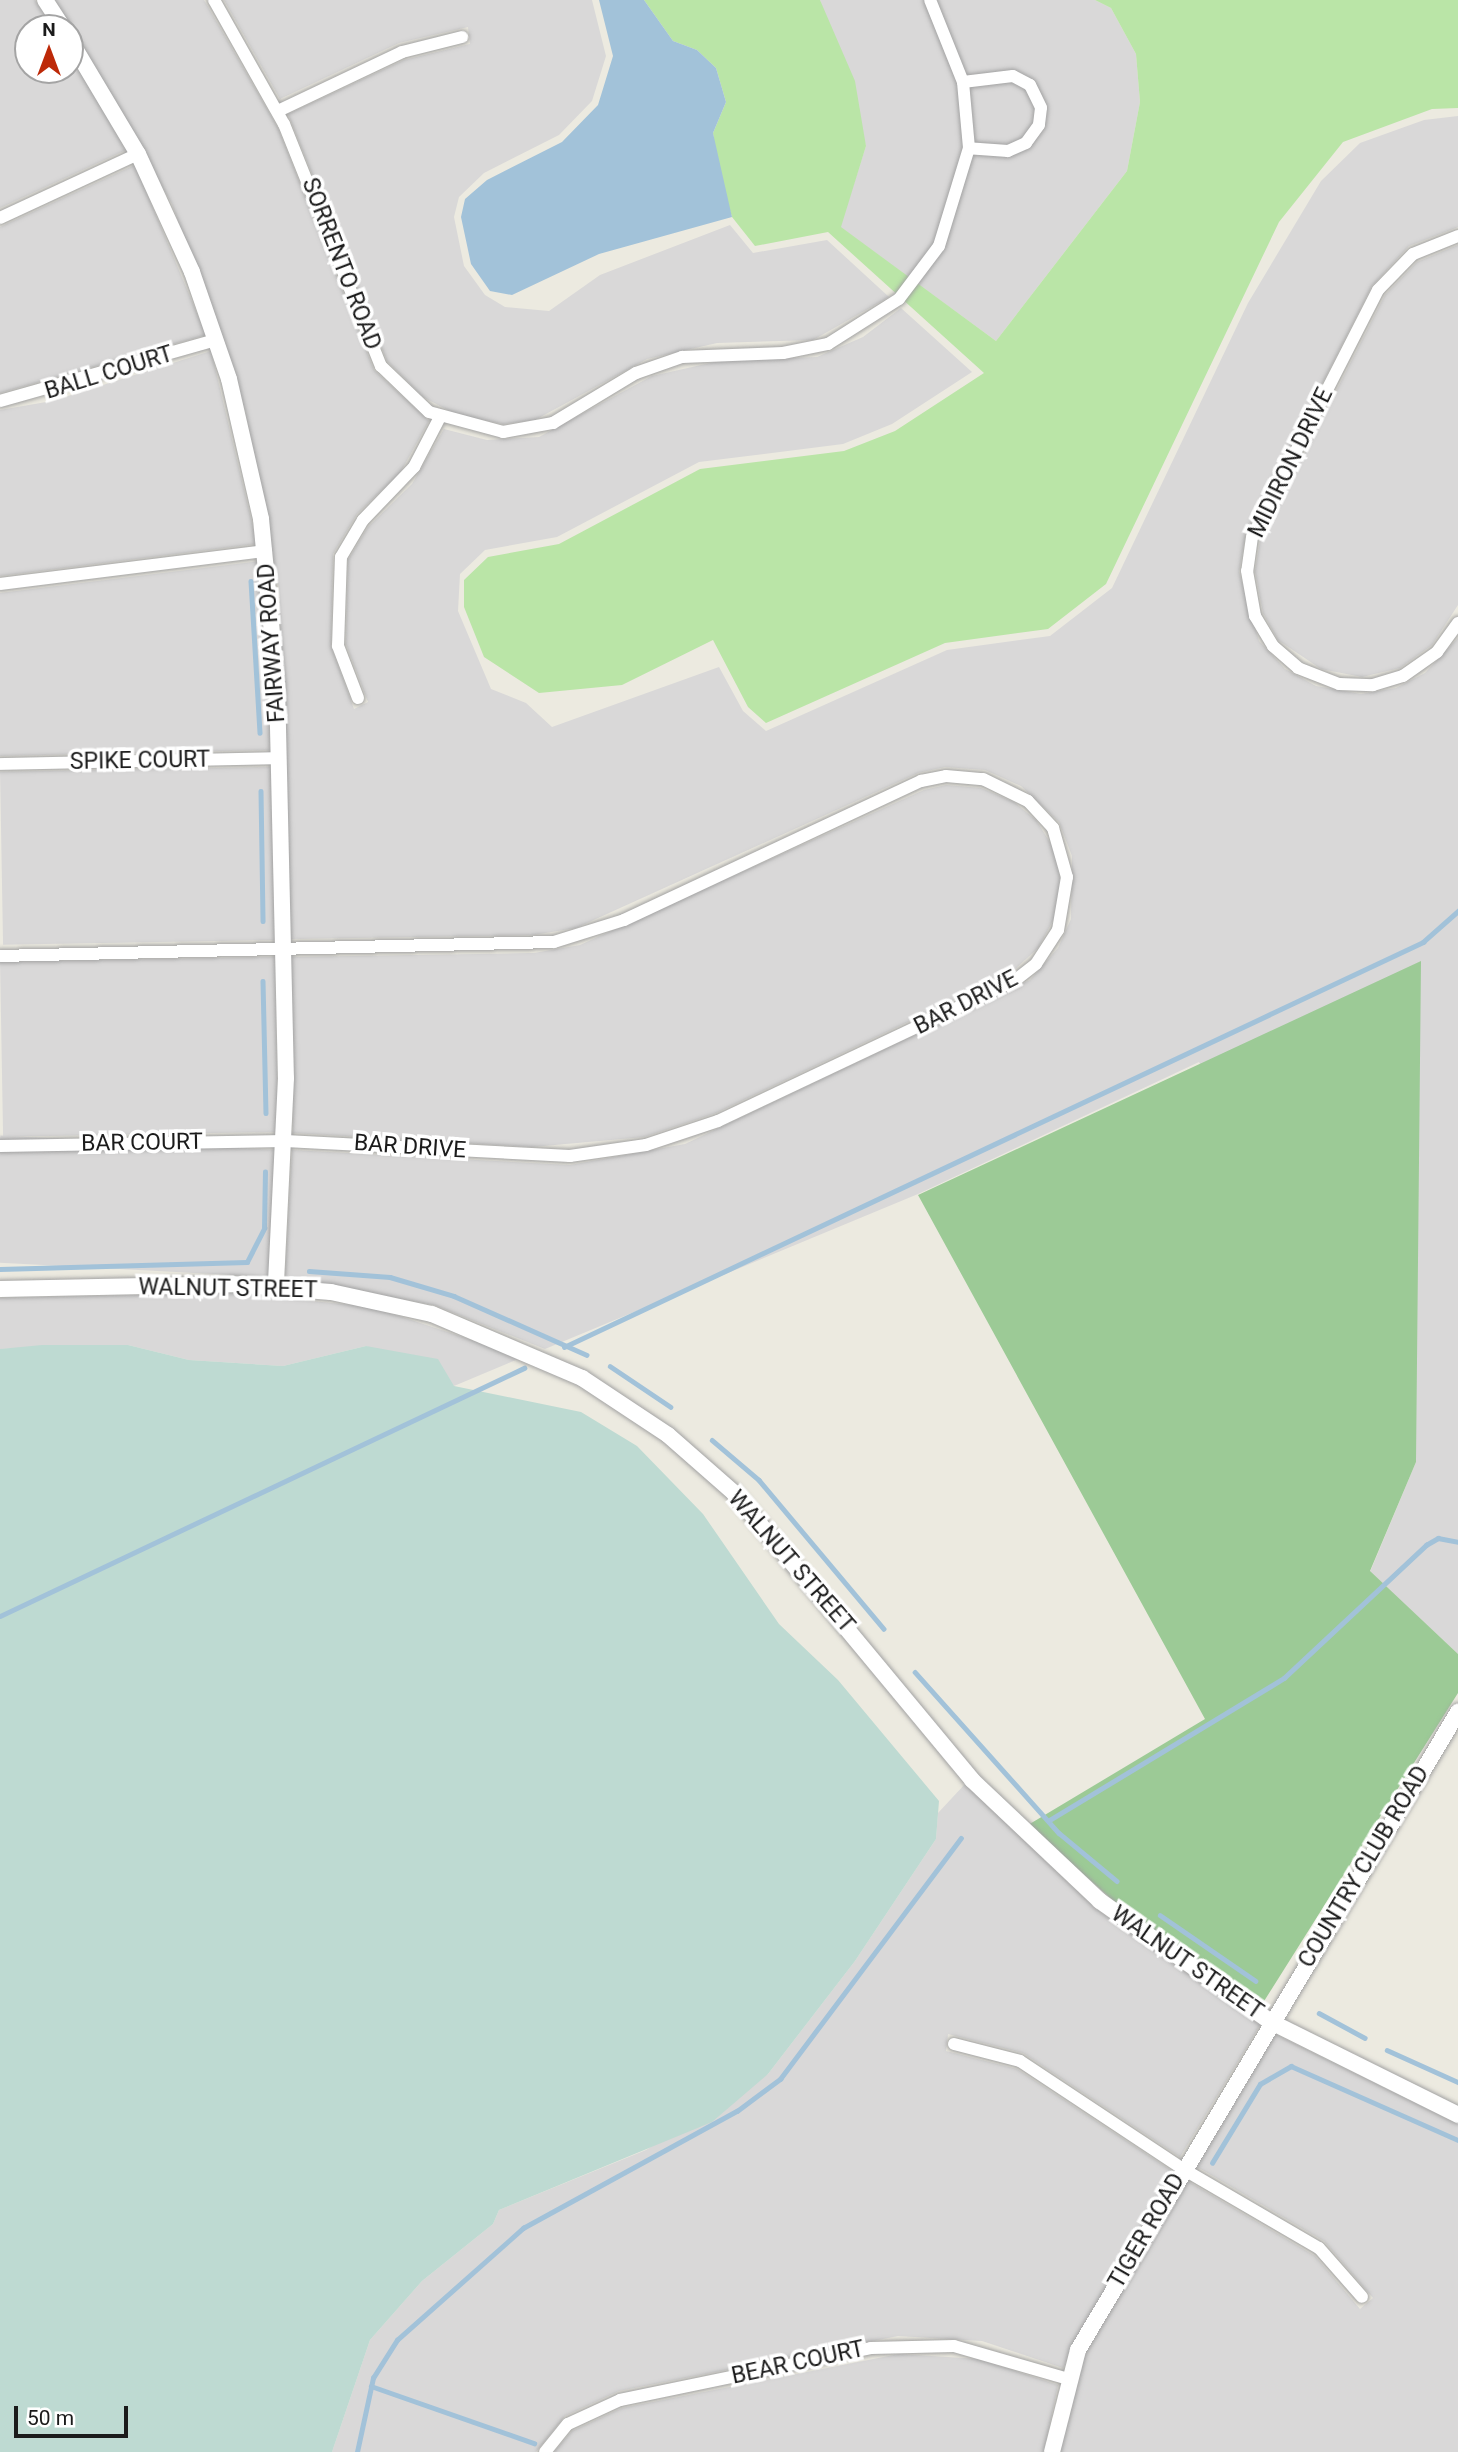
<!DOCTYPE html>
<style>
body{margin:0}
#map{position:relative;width:1458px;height:2452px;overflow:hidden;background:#eceae0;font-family:Roboto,sans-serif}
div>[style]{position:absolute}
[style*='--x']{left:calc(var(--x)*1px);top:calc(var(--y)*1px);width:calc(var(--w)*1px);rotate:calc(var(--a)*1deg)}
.residential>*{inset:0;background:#d9d8d8;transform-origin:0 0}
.grass>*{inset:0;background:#bae5a7}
.forest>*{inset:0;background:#9cca96}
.wetland>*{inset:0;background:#bedad2}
.water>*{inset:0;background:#a2c2d9}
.stream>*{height:4.5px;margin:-2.25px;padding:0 2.25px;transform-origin:2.25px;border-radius:2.25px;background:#a2c2d9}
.roads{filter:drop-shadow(0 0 2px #a2a2a2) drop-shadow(0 0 2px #a2a2a2)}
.minor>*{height:12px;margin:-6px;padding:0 6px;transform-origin:6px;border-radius:6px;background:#fff}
.tertiary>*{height:16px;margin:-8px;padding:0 8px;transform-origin:8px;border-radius:8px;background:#fff}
span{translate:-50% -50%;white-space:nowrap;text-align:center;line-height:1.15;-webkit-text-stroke:7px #fff;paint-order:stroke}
.street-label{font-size:23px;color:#1b1b1b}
.north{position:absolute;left:14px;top:14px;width:70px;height:70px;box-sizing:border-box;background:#fff;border:2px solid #a4a4a4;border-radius:50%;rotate:0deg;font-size:19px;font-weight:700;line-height:28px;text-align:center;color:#1b1b1b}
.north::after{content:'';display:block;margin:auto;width:24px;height:32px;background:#bd2908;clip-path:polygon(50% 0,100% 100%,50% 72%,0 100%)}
.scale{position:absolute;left:14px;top:2406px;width:114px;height:32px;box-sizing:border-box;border:4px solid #1b1b1b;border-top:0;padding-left:9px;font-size:21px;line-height:24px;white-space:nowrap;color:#1b1b1b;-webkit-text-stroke:5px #fff;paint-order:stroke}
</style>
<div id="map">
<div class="residential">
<i style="clip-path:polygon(0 0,35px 0,53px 28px,28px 28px,28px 70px,70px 70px,70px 55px,126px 150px,0 208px)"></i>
<i style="clip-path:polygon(55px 0,204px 0,278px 128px,374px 370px,429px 421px,400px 473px,357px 514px,333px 554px,331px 646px,354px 709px,368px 702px,346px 644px,348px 560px,368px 527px,412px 484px,444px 429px,487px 440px,539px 437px,652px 376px,719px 361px,817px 357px,863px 337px,901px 308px,972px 372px,892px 424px,843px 444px,699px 462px,557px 537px,485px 550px,460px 574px,458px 611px,491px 689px,526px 703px,552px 727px,719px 667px,743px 711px,766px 731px,947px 650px,1050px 636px,1112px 588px,1248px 303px,1321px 181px,1360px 143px,1424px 120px,1458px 116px,1458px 227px,1409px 246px,1372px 286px,1246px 533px,1239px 572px,1259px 641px,1285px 669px,1316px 686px,1361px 694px,1396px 688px,1425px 673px,1458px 638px,1458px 1654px,1370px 1572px,1416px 1462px,1199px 1062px,918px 1194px,545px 1349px,434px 1305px,285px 1278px,292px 1150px,570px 1165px,685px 1144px,1030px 980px,1058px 948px,1071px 919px,1072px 856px,1059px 822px,1021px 786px,985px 770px,945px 767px,918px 773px,576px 928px,533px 935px,291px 939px,279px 589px,245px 410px,172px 204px)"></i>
<i style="clip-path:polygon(224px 0,592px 0,606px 56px,592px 101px,559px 135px,484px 173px,459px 197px,454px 217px,464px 266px,485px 295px,505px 307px,549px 311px,600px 275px,730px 225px,753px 253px,827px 240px,889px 297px,813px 340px,717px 343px,647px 359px,535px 420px,503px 424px,457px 415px,423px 397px,387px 361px,288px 114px,404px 60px,470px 44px,468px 27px,399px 43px,280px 99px)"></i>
<i style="clip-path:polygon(820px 0,1095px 0,1111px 8px,1136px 54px,1140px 102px,1127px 171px,996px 341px,840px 227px,866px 146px)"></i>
<i style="clip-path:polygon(135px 165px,206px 335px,0 393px,0 227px)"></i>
<i style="clip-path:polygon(1458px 245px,1458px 605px,1432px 645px,1400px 668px,1362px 677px,1321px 669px,1278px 640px,1263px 613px,1255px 571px,1260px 541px,1385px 295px,1417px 262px)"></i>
<i style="clip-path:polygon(211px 351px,257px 544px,0 576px,0 410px,52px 401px)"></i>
<i style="clip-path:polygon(260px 561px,271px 750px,0 756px,0 593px)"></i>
<i style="left:272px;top:767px;width:173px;height:272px;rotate:89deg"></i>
<i style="clip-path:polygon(946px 785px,981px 788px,1014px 802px,1036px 820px,1054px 849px,1060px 878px,1056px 915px,1038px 948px,1011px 973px,716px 1113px,644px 1137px,532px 1147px,293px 1133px,291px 957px,534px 953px,580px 945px,924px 790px)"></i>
<i style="left:275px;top:957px;width:175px;height:275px;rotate:89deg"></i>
<i style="left:276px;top:1150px;width:127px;height:276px;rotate:93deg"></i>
<i style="clip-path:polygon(232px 1293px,372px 1307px,523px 1357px,454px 1386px,366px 1346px,283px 1366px,189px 1360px,128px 1345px,0 1349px,0 1298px)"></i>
<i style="clip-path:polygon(965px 1784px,1095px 1908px,1260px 2025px,1180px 2157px,1023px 2053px,948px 2034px,946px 2051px,1017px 2069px,1172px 2171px,1063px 2368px,982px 2341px,898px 2336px,619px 2391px,565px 2416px,536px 2452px,332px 2452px,370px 2340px,422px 2281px,493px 2224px,499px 2210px,646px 2150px,768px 2074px,855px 1961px,936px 1839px,938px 1813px)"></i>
<i style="clip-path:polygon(1273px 2033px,1458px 2124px,1458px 2452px,1060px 2452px,1085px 2354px,1186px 2180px,1315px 2256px,1360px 2309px,1373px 2298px,1324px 2241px,1194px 2165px)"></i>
<i style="clip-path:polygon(899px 2354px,979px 2359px,1058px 2385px,1044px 2452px,554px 2452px,572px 2431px,622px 2408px)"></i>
</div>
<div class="grass">
<i style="clip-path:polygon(644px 0,820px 0,855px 81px,866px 146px,841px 227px,996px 341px,1127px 171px,1140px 102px,1136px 54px,1111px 8px,1095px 0,1458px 0,1458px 108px,1432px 109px,1343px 142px,1279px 222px,1106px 584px,1048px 629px,945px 643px,766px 723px,748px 707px,713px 640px,622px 685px,539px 693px,484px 657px,464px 607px,464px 580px,488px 557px,559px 544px,700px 469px,844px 451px,895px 431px,984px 373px,828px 232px,755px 246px,732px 217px,718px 172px,713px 133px,726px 102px,716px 68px,697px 50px,673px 41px)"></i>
</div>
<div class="forest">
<i style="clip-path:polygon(1421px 961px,1416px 1462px,1370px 1571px,1458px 1654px,1458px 1693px,1261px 2006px,1116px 1903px,1028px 1825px,1205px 1719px,918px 1195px)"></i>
</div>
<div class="wetland">
<i style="clip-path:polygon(42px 1345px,128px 1345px,189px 1360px,283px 1366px,366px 1346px,438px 1359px,454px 1386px,581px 1412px,637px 1446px,703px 1514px,779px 1624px,838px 1680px,939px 1801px,936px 1839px,855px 1961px,768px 2074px,712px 2122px,499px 2210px,493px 2224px,422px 2281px,370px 2340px,332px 2452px,0 2452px,0 1349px)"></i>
</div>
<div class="water">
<i style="clip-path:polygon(599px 0,644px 0,673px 41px,697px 50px,716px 68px,726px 102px,713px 133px,732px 217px,599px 254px,512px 295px,490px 291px,471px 264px,461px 217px,465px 199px,487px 180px,562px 142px,598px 105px,613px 56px)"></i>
</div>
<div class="stream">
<i style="--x:251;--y:581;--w:152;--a:86.6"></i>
<i style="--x:261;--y:791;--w:130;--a:89.1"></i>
<i style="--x:263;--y:981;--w:132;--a:88.7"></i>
<i style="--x:0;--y:1269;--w:247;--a:-1.6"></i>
<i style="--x:247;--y:1262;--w:38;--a:-63"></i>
<i style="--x:264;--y:1228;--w:56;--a:-89"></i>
<i style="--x:309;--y:1271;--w:81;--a:4.2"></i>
<i style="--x:390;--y:1277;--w:67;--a:16.5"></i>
<i style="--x:454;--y:1296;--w:145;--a:23.9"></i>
<i style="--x:564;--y:1347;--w:950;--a:-25.24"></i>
<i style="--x:1423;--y:942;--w:47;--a:-41.5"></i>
<i style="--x:610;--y:1366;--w:73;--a:33.9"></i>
<i style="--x:712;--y:1440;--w:62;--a:40.4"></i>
<i style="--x:759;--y:1480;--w:194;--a:50"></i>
<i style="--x:0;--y:1616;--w:580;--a:-25.33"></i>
<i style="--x:915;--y:1672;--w:216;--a:48.2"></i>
<i style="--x:1059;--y:1833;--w:75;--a:39.6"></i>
<i style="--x:1048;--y:1821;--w:276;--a:-31.2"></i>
<i style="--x:1284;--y:1678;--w:195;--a:-43.1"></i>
<i style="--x:1426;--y:1545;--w:14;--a:-30"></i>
<i style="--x:1438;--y:1538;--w:20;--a:11"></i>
<i style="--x:1160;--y:1915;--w:116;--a:34.5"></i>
<i style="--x:1319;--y:2013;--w:52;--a:28.5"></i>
<i style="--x:1387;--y:2050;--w:78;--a:24.3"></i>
<i style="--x:1212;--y:2163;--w:92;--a:-58.7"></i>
<i style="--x:1260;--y:2084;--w:36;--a:-30"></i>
<i style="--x:1291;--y:2066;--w:183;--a:23.9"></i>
<i style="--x:371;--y:2386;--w:173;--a:19.3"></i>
<i style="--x:357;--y:2452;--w:76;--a:-77.8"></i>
<i style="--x:373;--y:2378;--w:45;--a:-57.7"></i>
<i style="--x:397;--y:2340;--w:169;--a:-41.6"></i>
<i style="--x:523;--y:2228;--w:244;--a:-28.7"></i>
<i style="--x:737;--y:2111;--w:54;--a:-36.7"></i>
<i style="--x:780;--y:2079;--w:301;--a:-53.1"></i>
</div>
<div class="roads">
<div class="minor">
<i style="--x:214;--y:0;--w:142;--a:60.6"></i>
<i style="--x:284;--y:124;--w:261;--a:68.2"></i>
<i style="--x:381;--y:366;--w:66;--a:43.8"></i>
<i style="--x:429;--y:412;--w:77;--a:15.1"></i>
<i style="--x:503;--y:432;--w:51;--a:-10.2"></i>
<i style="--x:553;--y:423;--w:97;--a:-31.1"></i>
<i style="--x:636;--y:373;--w:49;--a:-19.2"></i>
<i style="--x:682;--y:357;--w:101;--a:-2.3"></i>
<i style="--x:783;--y:353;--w:46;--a:-11.3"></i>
<i style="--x:828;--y:344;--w:84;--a:-32.4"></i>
<i style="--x:899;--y:299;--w:66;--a:-53"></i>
<i style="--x:939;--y:246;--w:102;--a:-73"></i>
<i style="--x:969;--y:148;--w:66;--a:-95.2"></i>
<i style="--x:963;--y:82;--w:88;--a:-111.9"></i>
<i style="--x:963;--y:82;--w:50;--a:-6.8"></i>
<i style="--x:1013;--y:76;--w:19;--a:28"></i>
<i style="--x:1030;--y:85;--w:25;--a:64"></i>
<i style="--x:1041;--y:108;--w:17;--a:97"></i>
<i style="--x:1039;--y:125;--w:22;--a:126"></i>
<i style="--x:1026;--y:143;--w:20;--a:156"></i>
<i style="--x:1008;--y:151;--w:39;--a:-176"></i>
<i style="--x:278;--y:111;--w:137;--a:-25.4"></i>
<i style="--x:402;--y:52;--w:62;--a:-14"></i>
<i style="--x:0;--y:218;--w:152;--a:-24.9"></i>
<i style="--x:1458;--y:236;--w:48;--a:158.2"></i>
<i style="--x:1413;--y:254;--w:50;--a:134.2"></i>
<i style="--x:1378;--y:290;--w:277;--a:117"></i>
<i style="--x:1252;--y:537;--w:34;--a:98"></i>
<i style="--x:1247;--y:571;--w:46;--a:79.9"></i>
<i style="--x:1255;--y:616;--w:35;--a:59"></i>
<i style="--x:1273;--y:646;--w:33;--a:41"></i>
<i style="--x:1298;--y:668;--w:44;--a:21.3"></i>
<i style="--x:1339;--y:684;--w:34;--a:2"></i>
<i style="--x:1373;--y:685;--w:31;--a:-17"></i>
<i style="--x:1403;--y:676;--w:42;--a:-35.2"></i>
<i style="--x:1437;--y:652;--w:36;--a:-54"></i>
<i style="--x:0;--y:401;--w:224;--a:-15.8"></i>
<i style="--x:0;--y:584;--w:268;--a:-7.1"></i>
<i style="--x:358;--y:698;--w:56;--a:-111"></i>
<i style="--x:338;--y:646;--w:89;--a:-88.1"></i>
<i style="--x:341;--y:557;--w:43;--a:-59.3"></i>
<i style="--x:363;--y:520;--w:74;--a:-46.1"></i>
<i style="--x:414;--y:467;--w:56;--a:-62.5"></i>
<i style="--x:0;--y:764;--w:279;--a:-1.2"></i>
<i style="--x:0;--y:956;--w:554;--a:-1.45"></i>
<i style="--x:554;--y:942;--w:73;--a:-17.4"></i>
<i style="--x:624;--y:920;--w:328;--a:-25.1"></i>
<i style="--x:921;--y:781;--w:25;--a:-11"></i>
<i style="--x:946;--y:776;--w:37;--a:5"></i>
<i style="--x:983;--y:779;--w:50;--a:26.1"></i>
<i style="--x:1028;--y:801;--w:37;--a:47"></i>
<i style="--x:1053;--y:828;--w:51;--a:74.1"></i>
<i style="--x:1067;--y:877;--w:54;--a:99.6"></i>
<i style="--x:1058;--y:930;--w:40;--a:122.9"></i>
<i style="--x:1036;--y:964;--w:28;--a:142"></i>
<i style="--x:1014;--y:981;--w:327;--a:154.7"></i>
<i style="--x:718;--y:1121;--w:76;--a:161.6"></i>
<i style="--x:646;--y:1145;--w:77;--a:171.8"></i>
<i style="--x:570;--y:1156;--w:285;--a:-177"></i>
<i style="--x:285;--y:1141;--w:285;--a:179"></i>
<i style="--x:954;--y:2044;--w:68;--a:14.4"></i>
<i style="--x:1020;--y:2061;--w:196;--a:33.5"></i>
<i style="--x:1183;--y:2169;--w:157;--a:30.2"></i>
<i style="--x:1319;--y:2248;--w:65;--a:48.7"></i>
<i style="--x:545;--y:2452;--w:36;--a:-51"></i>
<i style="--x:568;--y:2424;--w:57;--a:-24.8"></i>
<i style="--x:620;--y:2400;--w:256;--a:-11.7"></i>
<i style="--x:871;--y:2348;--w:83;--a:-1.4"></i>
<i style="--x:954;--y:2346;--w:119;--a:16.1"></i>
</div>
<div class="tertiary">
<i style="--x:45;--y:0;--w:33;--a:57"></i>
<i style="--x:70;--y:40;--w:133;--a:59.2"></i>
<i style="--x:138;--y:154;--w:130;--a:65.4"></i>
<i style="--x:192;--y:272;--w:113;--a:70.9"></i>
<i style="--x:229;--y:379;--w:144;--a:77.1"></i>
<i style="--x:261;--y:519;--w:166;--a:84.5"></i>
<i style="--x:277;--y:684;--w:394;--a:88.7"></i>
<i style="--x:286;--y:1078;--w:208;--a:92.8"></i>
<i style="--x:0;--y:1289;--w:232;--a:-1.2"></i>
<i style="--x:232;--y:1284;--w:99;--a:4.6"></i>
<i style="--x:331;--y:1292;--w:103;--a:12.3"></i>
<i style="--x:432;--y:1314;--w:163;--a:23.1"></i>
<i style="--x:582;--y:1378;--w:103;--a:33.5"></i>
<i style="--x:668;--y:1435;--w:88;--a:41.3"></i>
<i style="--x:734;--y:1493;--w:373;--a:50.3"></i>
<i style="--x:972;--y:1780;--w:176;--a:43.4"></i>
<i style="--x:1100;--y:1901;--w:209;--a:35.3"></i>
<i style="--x:1271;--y:2022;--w:209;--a:26.4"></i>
<i style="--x:1052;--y:2452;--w:105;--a:-75.7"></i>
<i style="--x:1078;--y:2350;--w:743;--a:-59.22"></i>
</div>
</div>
<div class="street-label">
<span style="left:341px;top:264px;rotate:69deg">SORRENTO ROAD</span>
<span style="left:109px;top:373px;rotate:-17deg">BALL COURT</span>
<span style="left:1291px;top:463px;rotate:-64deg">MIDIRON DRIVE</span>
<span style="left:272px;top:643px;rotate:-94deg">FAIRWAY ROAD</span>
<span style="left:140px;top:761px;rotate:-1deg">SPIKE COURT</span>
<span style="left:966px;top:1003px;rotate:-27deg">BAR DRIVE</span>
<span style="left:142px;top:1143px;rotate:-1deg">BAR COURT</span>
<span style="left:410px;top:1147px;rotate:4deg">BAR DRIVE</span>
<span style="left:228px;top:1289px;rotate:1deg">WALNUT STREET</span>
<span style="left:791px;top:1562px;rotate:49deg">WALNUT STREET</span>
<span style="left:1364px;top:1867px;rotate:-59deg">COUNTRY CLUB ROAD</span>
<span style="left:1187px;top:1963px;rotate:35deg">WALNUT STREET</span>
<span style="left:1147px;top:2231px;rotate:-60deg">TIGER ROAD</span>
<span style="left:798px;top:2363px;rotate:-12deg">BEAR COURT</span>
</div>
<div class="north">N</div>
<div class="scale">50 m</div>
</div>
